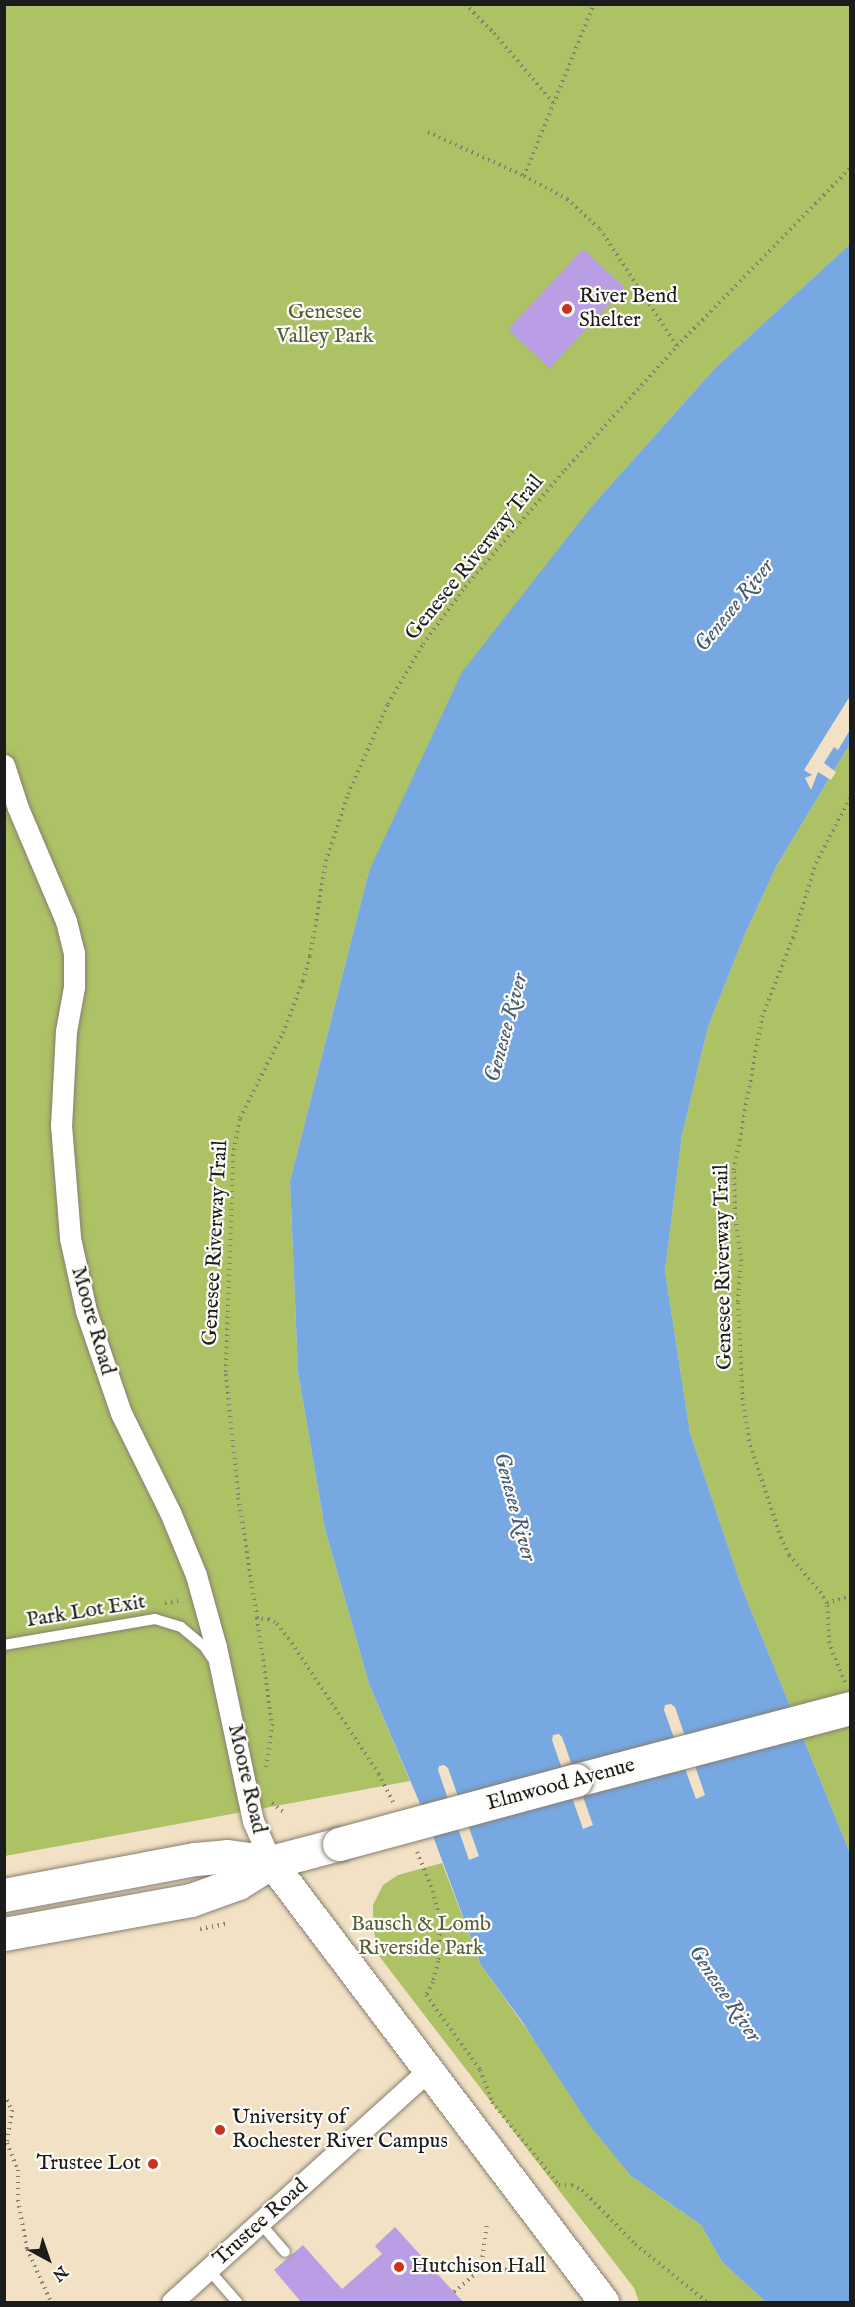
<!DOCTYPE html>
<style>
body{margin:0}
#map{position:relative;width:855px;height:2307px;overflow:hidden;background:#f2e1c4;font-family:"IM FELL English",serif}
div>[style]{position:absolute}
[style*='--x']{left:calc(var(--x)*1px);top:calc(var(--y)*1px);width:calc(var(--w)*1px);rotate:calc(var(--a)*1deg)}
.green>*{inset:0;background:#adc165}
.water>*{inset:0;background:#77a8e2}
.pier>*{inset:0;background:#f2e1c4}
.building>*{inset:0;background:#b99de5;transform-origin:0 0}
.path>*{height:4px;margin-top:-2px;transform-origin:0;background:repeating-linear-gradient(90deg,#877e70 0 1.5px,transparent 0 6px)}
.roads{filter:drop-shadow(0 0 2px #877e70) drop-shadow(0 0 2px #877e70)}
.lane>*{height:10px;margin:-5px;padding:0 5px;transform-origin:5px;border-radius:5px;background:#fff}
.street>*{height:21px;margin:-10.5px;padding:0 10.5px;transform-origin:10.5px;border-radius:10.5px;background:#fff}
.secondary>*{height:30px;margin:-15px;padding:0 15px;transform-origin:15px;border-radius:15px;background:#fff}
.primary>*{height:33px;margin:-16.5px;padding:0 16.5px;transform-origin:16.5px;border-radius:16.5px;background:#fff}
.bridges{filter:drop-shadow(0 0 2px #877e70) drop-shadow(0 0 2px #877e70)}
.primary-bridge>*{height:33px;margin:-16.5px;padding:0 16.5px;transform-origin:16.5px;border-radius:16.5px;background:#fff}
.dots>*{width:16px;height:16px;translate:-50% -50%;box-sizing:border-box;border:3px solid #fdfcf7;border-radius:50%}
span{translate:-50% -50%;white-space:nowrap;text-align:center;line-height:1.15;-webkit-text-stroke:4.5px #fdfcf7;paint-order:stroke}
.poi-label{font-size:21px;color:#1c1c1c}
.left{translate:0 -50%;text-align:left}
.right{translate:-100% -50%;text-align:right}
.park-label{font-size:21px;color:#565e39}
.street-label{font-size:21px;color:#1c1c1c}
.water-label{font-size:22px;color:#455b75;font-style:italic}
.frame{position:absolute;inset:0;border:6px solid #1c1c1c;pointer-events:none}
.north{position:absolute;left:18px;top:2229px;width:60px;height:60px;-webkit-text-stroke:4px #fdfcf7;paint-order:stroke;rotate:140deg;font-size:16px;font-weight:700;line-height:24px;text-align:center;color:#1c1c1c}
.north::after{content:'';display:block;margin:auto;width:21px;height:27px;background:#1c1c1c;clip-path:polygon(50% 0,100% 100%,50% 72%,0 100%)}
</style>
<div id="map">
<div class="green">
<i style="clip-path:polygon(5px 5px,850px 5px,850px 244px,716px 367px,592px 506px,369px 871px,290px 1181px,298px 1372px,325px 1529px,369px 1684px,410px 1781px,5px 1856px)"></i>
<i style="clip-path:polygon(850px 744px,850px 1853px,742px 1588px,690px 1433px,665px 1271px,682px 1135px,708px 1027px,745px 934px,777px 865px)"></i>
<i style="clip-path:polygon(442px 1863px,481px 1965px,631px 2176px,701px 2225px,722px 2262px,766px 2302px,639px 2302px,634px 2288px,379px 1956px,373px 1927px,373px 1905px,383px 1885px,398px 1875px)"></i>
</div>
<div class="water">
<i style="clip-path:polygon(evenodd,850px 244px,850px 744px,777px 865px,745px 934px,708px 1027px,682px 1135px,665px 1271px,690px 1433px,742px 1588px,850px 1853px,850px 2302px,766px 2302px,722px 2262px,701px 2225px,631px 2176px,588px 2123px,521px 2020px,481px 1965px,427px 1820px,369px 1684px,325px 1529px,298px 1372px,290px 1181px,369px 871px,462px 672px,592px 506px,716px 367px,850px 244px,671px 1704px,675px 1707px,705px 1795px,696px 1799px,664px 1710px,665px 1705px,671px 1704px,850px 244px,559px 1734px,562px 1737px,593px 1825px,583px 1829px,552px 1740px,553px 1735px,559px 1734px,850px 244px,444px 1765px,448px 1768px,479px 1856px,469px 1860px,438px 1770px,439px 1766px,444px 1765px)"></i>
</div>
<div class="pier">
<i style="clip-path:polygon(850px 696px,850px 730px,838px 750px,834px 747px,824px 763px,836px 772px,831px 780px,818px 772px,811px 790px,805px 778px,812px 775px,804px 770px)"></i>
</div>
<div class="building">
<i style="left:583px;top:249px;width:57px;height:110px;rotate:43deg"></i>
<i style="clip-path:polygon(395px 2227px,463px 2302px,301px 2302px,274px 2270px,303px 2245px,342px 2289px,382px 2254px,375px 2246px)"></i>
</div>
<div class="path">
<i style="--x:465;--y:4;--w:41;--a:45"></i>
<i style="--x:494;--y:33;--w:94;--a:49.7"></i>
<i style="--x:428;--y:132;--w:106;--a:24.6"></i>
<i style="--x:524;--y:176;--w:186;--a:-67.9"></i>
<i style="--x:524;--y:176;--w:49;--a:28.1"></i>
<i style="--x:567;--y:199;--w:45;--a:42.3"></i>
<i style="--x:600;--y:229;--w:140;--a:56.7"></i>
<i style="--x:165;--y:1603;--w:17;--a:-10"></i>
<i style="--x:827;--y:1603;--w:24;--a:-17"></i>
<i style="--x:257;--y:1618;--w:107;--a:81.9"></i>
<i style="--x:272;--y:1724;--w:45;--a:97.6"></i>
<i style="--x:845;--y:1682;--w:42;--a:-112.3"></i>
<i style="--x:829;--y:1643;--w:40;--a:-92.9"></i>
<i style="--x:827;--y:1603;--w:12;--a:-121"></i>
<i style="--x:821;--y:1593;--w:50;--a:-130.1"></i>
<i style="--x:789;--y:1555;--w:19;--a:-115"></i>
<i style="--x:781;--y:1538;--w:102;--a:-108.3"></i>
<i style="--x:749;--y:1441;--w:48;--a:-98.5"></i>
<i style="--x:742;--y:1394;--w:92;--a:-92.5"></i>
<i style="--x:738;--y:1302;--w:41;--a:-85.8"></i>
<i style="--x:741;--y:1261;--w:46;--a:-97.4"></i>
<i style="--x:735;--y:1215;--w:45;--a:-91.3"></i>
<i style="--x:734;--y:1170;--w:156;--a:-79.6"></i>
<i style="--x:762;--y:1017;--w:85;--a:-68.6"></i>
<i style="--x:793;--y:938;--w:78;--a:-73"></i>
<i style="--x:816;--y:863;--w:73;--a:-62.4"></i>
<i style="--x:393;--y:1802;--w:31;--a:-117"></i>
<i style="--x:379;--y:1774;--w:162;--a:-123.7"></i>
<i style="--x:289;--y:1639;--w:22;--a:-129"></i>
<i style="--x:275;--y:1622;--w:7;--a:-153"></i>
<i style="--x:269;--y:1619;--w:12;--a:-175"></i>
<i style="--x:257;--y:1618;--w:124;--a:-98.8"></i>
<i style="--x:238;--y:1495;--w:124;--a:-95.6"></i>
<i style="--x:226;--y:1372;--w:216;--a:-88.1"></i>
<i style="--x:233;--y:1156;--w:39;--a:-80"></i>
<i style="--x:240;--y:1118;--w:95;--a:-63.2"></i>
<i style="--x:283;--y:1033;--w:56;--a:-69"></i>
<i style="--x:303;--y:981;--w:26;--a:-74"></i>
<i style="--x:310;--y:956;--w:96;--a:-80.4"></i>
<i style="--x:326;--y:861;--w:71;--a:-71.8"></i>
<i style="--x:348;--y:794;--w:98;--a:-66"></i>
<i style="--x:388;--y:704;--w:69;--a:-59.7"></i>
<i style="--x:423;--y:644;--w:71;--a:-53.6"></i>
<i style="--x:465;--y:587;--w:154;--a:-49.5"></i>
<i style="--x:565;--y:470;--w:167;--a:-47.9"></i>
<i style="--x:677;--y:346;--w:248;--a:-45.8"></i>
<i style="--x:272;--y:1803;--w:18;--a:38"></i>
<i style="--x:417;--y:1852;--w:42;--a:67.7"></i>
<i style="--x:433;--y:1891;--w:32;--a:77"></i>
<i style="--x:440;--y:1922;--w:39;--a:93"></i>
<i style="--x:438;--y:1961;--w:22;--a:103"></i>
<i style="--x:433;--y:1982;--w:15;--a:118"></i>
<i style="--x:426;--y:1995;--w:92;--a:54.2"></i>
<i style="--x:480;--y:2070;--w:34;--a:69"></i>
<i style="--x:492;--y:2102;--w:107;--a:51.1"></i>
<i style="--x:559;--y:2185;--w:13;--a:0"></i>
<i style="--x:572;--y:2185;--w:11;--a:27"></i>
<i style="--x:582;--y:2190;--w:76;--a:45.5"></i>
<i style="--x:635;--y:2244;--w:92;--a:38.9"></i>
<i style="--x:200;--y:1929;--w:26;--a:-11"></i>
<i style="--x:389;--y:1947;--w:18;--a:-9"></i>
<i style="--x:407;--y:1944;--w:32;--a:5"></i>
<i style="--x:4;--y:2095;--w:17;--a:62"></i>
<i style="--x:12;--y:2110;--w:33;--a:99"></i>
<i style="--x:7;--y:2143;--w:29;--a:68"></i>
<i style="--x:18;--y:2170;--w:30;--a:90"></i>
<i style="--x:18;--y:2200;--w:50;--a:79.6"></i>
<i style="--x:27;--y:2249;--w:58;--a:65.6"></i>
<i style="--x:481;--y:2269;--w:42;--a:1.4"></i>
<i style="--x:454;--y:2292;--w:35;--a:-40"></i>
<i style="--x:481;--y:2269;--w:47;--a:-82.7"></i>
</div>
<div class="roads">
<div class="lane">
<i style="--x:4;--y:1645;--w:153;--a:-9.8"></i>
<i style="--x:155;--y:1619;--w:27;--a:17"></i>
<i style="--x:181;--y:1627;--w:30;--a:40"></i>
<i style="--x:204;--y:1646;--w:14;--a:56"></i>
<i style="--x:260;--y:2223;--w:38;--a:49"></i>
<i style="--x:209;--y:2270;--w:43;--a:48.8"></i>
</div>
<div class="street">
<i style="--x:4;--y:765;--w:45;--a:72"></i>
<i style="--x:18;--y:808;--w:123;--a:67"></i>
<i style="--x:66;--y:921;--w:32;--a:76"></i>
<i style="--x:74;--y:952;--w:35;--a:90"></i>
<i style="--x:74;--y:987;--w:45;--a:100.3"></i>
<i style="--x:66;--y:1031;--w:94;--a:93"></i>
<i style="--x:61;--y:1125;--w:113;--a:85.4"></i>
<i style="--x:70;--y:1238;--w:75;--a:77.6"></i>
<i style="--x:86;--y:1311;--w:108;--a:71.1"></i>
<i style="--x:121;--y:1413;--w:110;--a:63.7"></i>
<i style="--x:170;--y:1512;--w:68;--a:67.6"></i>
<i style="--x:196;--y:1575;--w:75;--a:74.5"></i>
<i style="--x:216;--y:1647;--w:178;--a:78"></i>
<i style="--x:253;--y:1821;--w:45;--a:66.3"></i>
<i style="--x:172;--y:2302;--w:346;--a:-42.1"></i>
</div>
<div class="secondary">
<i style="--x:271;--y:1862;--w:552;--a:52.88"></i>
</div>
<div class="primary">
<i style="--x:576;--y:1780;--w:283;--a:-14.7"></i>
<i style="--x:4;--y:1895;--w:194;--a:-10.7"></i>
<i style="--x:195;--y:1859;--w:32;--a:-5"></i>
<i style="--x:227;--y:1856;--w:44;--a:7.8"></i>
<i style="--x:4;--y:1934;--w:190;--a:-10.3"></i>
<i style="--x:191;--y:1900;--w:50;--a:-19.9"></i>
<i style="--x:238;--y:1883;--w:39;--a:-32"></i>
<i style="--x:271;--y:1862;--w:70;--a:-14.8"></i>
</div>
</div>
<div class="bridges">
<div class="primary-bridge">
<i style="--x:339;--y:1844;--w:245;--a:-15.1"></i>
</div>
</div>
<div class="dots">
<i style="left:567px;top:309px;background:#c8321e"></i>
<i style="left:220px;top:2130px;background:#c8321e"></i>
<i style="left:153px;top:2164px;background:#c8321e"></i>
<i style="left:399px;top:2267px;background:#c8321e"></i>
</div>
<div class="poi-label">
<span class="left" style="left:579px;top:309px">River Bend<br>Shelter</span>
<span class="left" style="left:232px;top:2130px">University of<br>Rochester River Campus</span>
<span class="right" style="left:141px;top:2164px">Trustee Lot</span>
<span class="left" style="left:411px;top:2267px">Hutchison Hall</span>
</div>
<div class="park-label">
<span style="left:325px;top:325px">Genesee<br>Valley Park</span>
<span style="left:421px;top:1937px">Bausch &amp; Lomb<br>Riverside Park</span>
</div>
<div class="street-label">
<span style="left:475px;top:558px;rotate:-51deg">Genesee Riverway Trail</span>
<span style="left:216px;top:1243px;rotate:-87deg">Genesee Riverway Trail</span>
<span style="left:724px;top:1267px;rotate:-91deg">Genesee Riverway Trail</span>
<span style="left:92px;top:1321px;rotate:74deg">Moore Road</span>
<span style="left:86px;top:1612px;rotate:-9deg">Park Lot Exit</span>
<span style="left:246px;top:1779px;rotate:77deg">Moore Road</span>
<span style="left:561px;top:1785px;rotate:-15deg">Elmwood Avenue</span>
<span style="left:261px;top:2223px;rotate:-42deg">Trustee Road</span>
</div>
<div class="water-label">
<span style="left:735px;top:606px;rotate:-51deg">Genesee River</span>
<span style="left:507px;top:1028px;rotate:-75deg">Genesee River</span>
<span style="left:514px;top:1507px;rotate:75deg">Genesee River</span>
<span style="left:724px;top:1994px;rotate:56deg">Genesee River</span>
</div>
<div class="frame"></div>
<div class="north">N</div>
</div>
